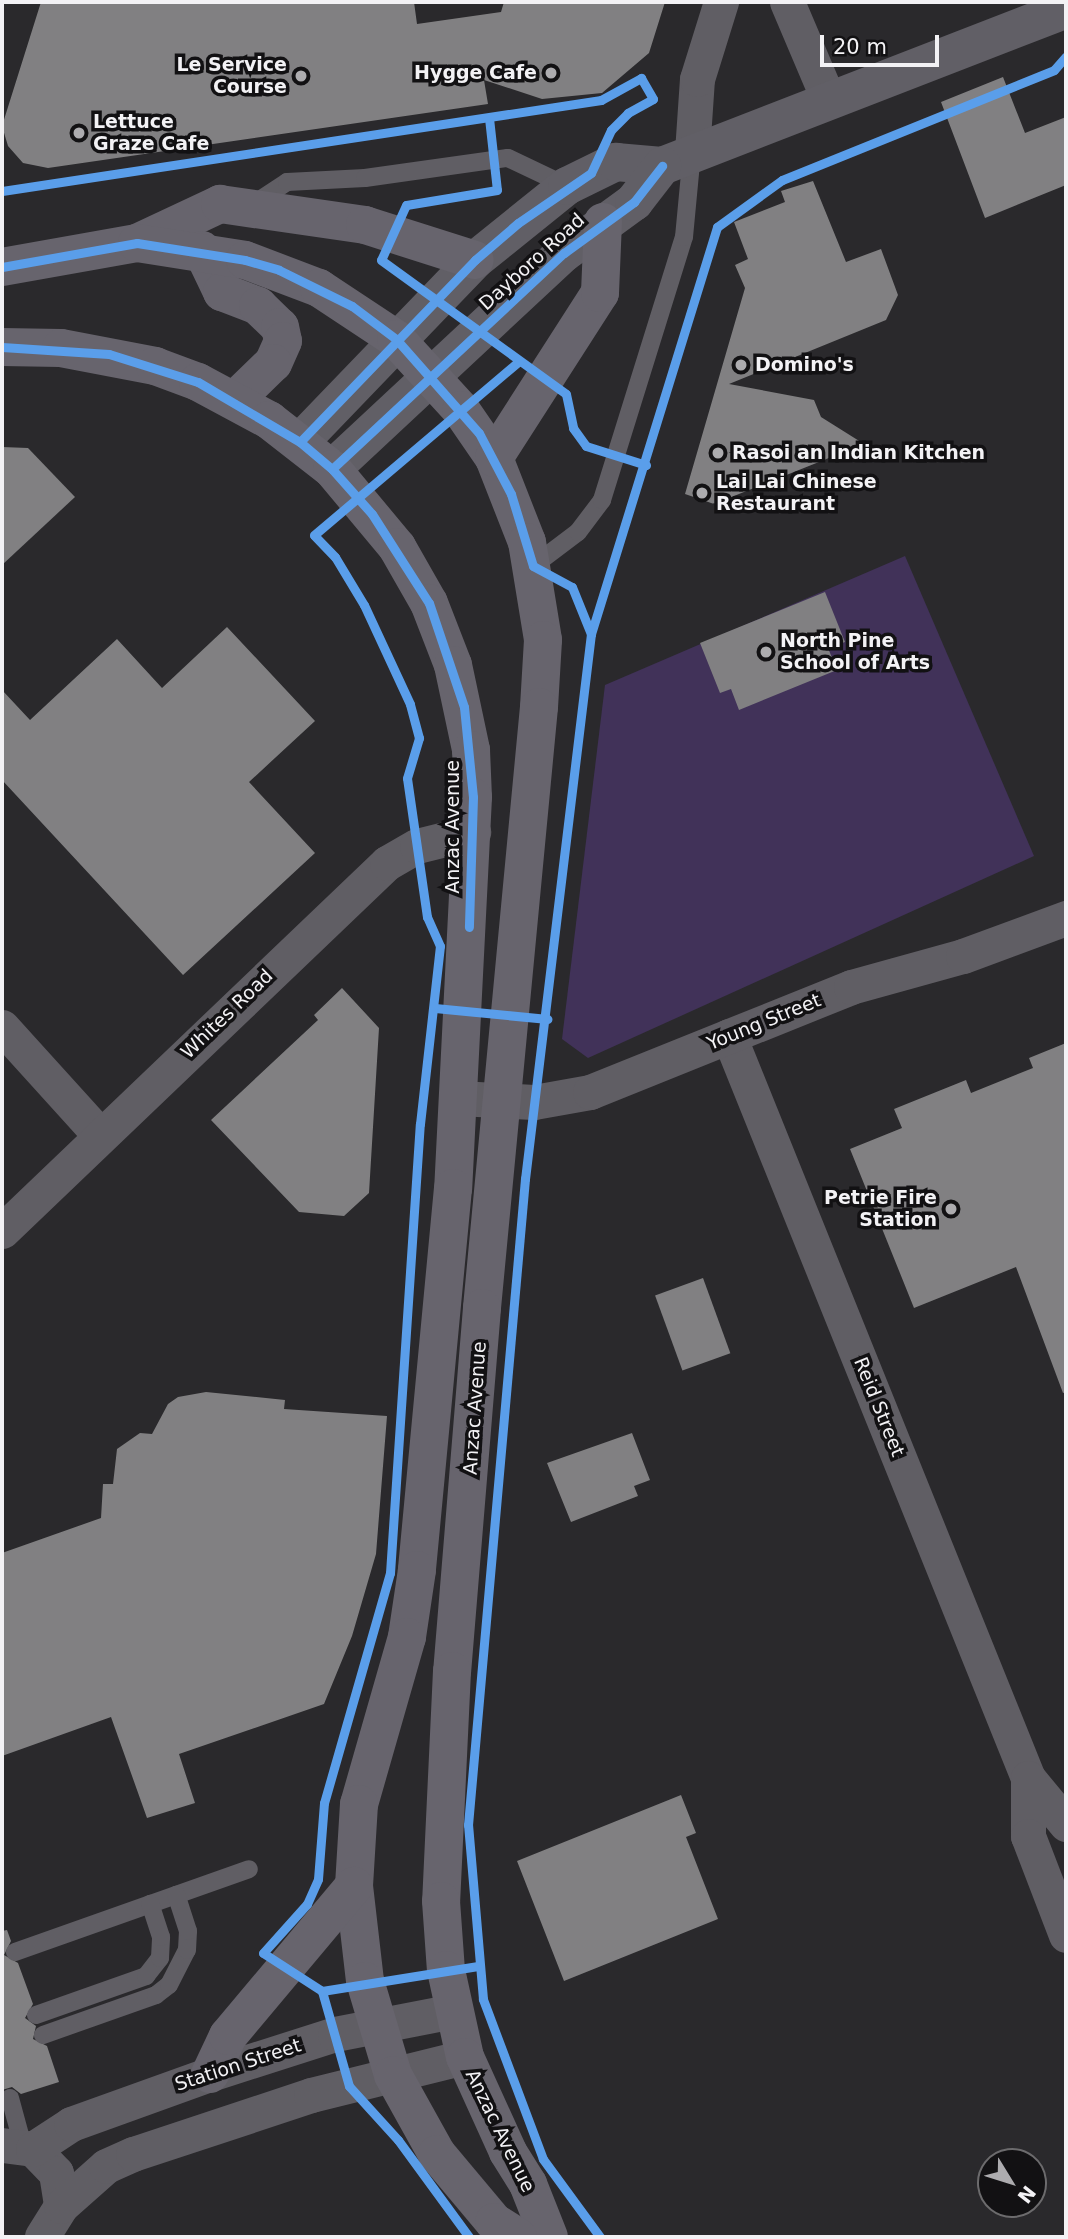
<!DOCTYPE html>
<style>
body{margin:0}
#map{position:relative;width:1068px;height:2239px;overflow:hidden;background:#2a292c;font-family:"DejaVu Sans",sans-serif}
div>[style]{position:absolute}
[style*='--x']{left:calc(var(--x)*1px);top:calc(var(--y)*1px);width:calc(var(--w)*1px);rotate:calc(var(--a)*1deg)}
.green>*{inset:0;background:#413259}
.building>*{inset:0;background:#818082;transform-origin:0 0}
.lane>*{height:18px;margin:-9px;padding:0 9px;transform-origin:9px;border-radius:9px;background:#605e64}
.street>*{height:35px;margin:-17.5px;padding:0 17.5px;transform-origin:17.5px;border-radius:17.5px;background:#605e64}
.primary>*{height:38px;margin:-19px;padding:0 19px;transform-origin:19px;border-radius:19px;background:#615f66}
.highway>*{height:38px;margin:-19px;padding:0 19px;transform-origin:19px;border-radius:19px;background:#67646d}
.cycleway>*{height:9px;margin:-4.5px;padding:0 4.5px;transform-origin:4.5px;border-radius:4.5px;background:#5a9eea}
.dots>*{width:19px;height:19px;translate:-50% -50%;box-sizing:border-box;border:4px solid #121113;border-radius:50%}
span{translate:-50% -50%;white-space:nowrap;text-align:center;line-height:1.15;-webkit-text-stroke:7px #121113;paint-order:stroke}
.poi-label{font-size:19px;color:#f3f2f5;font-weight:700}
.right{translate:-100% -50%;text-align:right}
.left{translate:0 -50%;text-align:left}
.street-label{font-size:19px;color:#f3f2f5}
.frame{position:absolute;inset:0;border:4px solid #f3f2f5;pointer-events:none}
.north{position:absolute;left:977px;top:2148px;width:70px;height:70px;box-sizing:border-box;background:#121113;border:2px solid #6c6b6d;border-radius:50%;rotate:128deg;font-size:19px;font-weight:700;line-height:28px;text-align:center;color:#f3f2f5}
.north::after{content:'';display:block;margin:auto;width:24px;height:32px;background:#adacaf;clip-path:polygon(50% 0,100% 100%,50% 72%,0 100%)}
.scale{position:absolute;left:820px;top:35px;width:119px;height:32px;box-sizing:border-box;border:4px solid #f3f2f5;border-top:0;padding-left:9px;font-size:21px;line-height:24px;white-space:nowrap;color:#f3f2f5;-webkit-text-stroke:5px #121113;paint-order:stroke}
</style>
<div id="map">
<div class="green">
<i style="clip-path:polygon(905px 556px,1034px 856px,588px 1058px,562px 1039px,605px 685px)"></i>
</div>
<div class="building">
<i style="clip-path:polygon(41px 2px,414px 2px,417px 24px,501px 12px,504px 2px,665px 2px,649px 53px,602px 93px,542px 99px,484px 80px,488px 104px,48px 168px,23px 163px,8px 146px,2px 126px)"></i>
<i style="clip-path:polygon(1003px 77px,1025px 133px,1066px 117px,1066px 185px,985px 218px,941px 102px)"></i>
<i style="clip-path:polygon(813px 181px,846px 262px,881px 249px,898px 295px,886px 320px,729px 384px,814px 400px,821px 417px,864px 444px,714px 504px,685px 494px,745px 288px,735px 265px,748px 259px,734px 222px,785px 202px,781px 191px)"></i>
<i style="clip-path:polygon(2px 447px,28px 448px,75px 497px,2px 565px)"></i>
<i style="clip-path:polygon(825px 592px,845px 642px,828px 648px,837px 670px,739px 710px,731px 689px,720px 693px,700px 643px)"></i>
<i style="clip-path:polygon(227px 627px,315px 721px,249px 782px,315px 853px,183px 975px,2px 780px,2px 690px,30px 720px,117px 639px,162px 688px)"></i>
<i style="clip-path:polygon(342px 988px,379px 1028px,369px 1193px,344px 1216px,299px 1212px,211px 1120px,318px 1020px,314px 1015px)"></i>
<i style="clip-path:polygon(1066px 1043px,1066px 1392px,1063px 1393px,1016px 1267px,914px 1308px,850px 1149px,902px 1128px,894px 1109px,966px 1080px,971px 1093px,1033px 1068px,1029px 1058px)"></i>
<i style="left:703px;top:1278px;width:80px;height:51px;rotate:70deg"></i>
<i style="clip-path:polygon(206px 1392px,285px 1400px,284px 1409px,387px 1416px,376px 1554px,352px 1636px,324px 1704px,179px 1754px,195px 1803px,147px 1818px,111px 1717px,2px 1756px,2px 1553px,101px 1518px,103px 1484px,113px 1484px,117px 1449px,140px 1433px,152px 1434px,168px 1404px,178px 1397px)"></i>
<i style="clip-path:polygon(632px 1433px,650px 1480px,634px 1486px,638px 1496px,571px 1522px,547px 1463px)"></i>
<i style="clip-path:polygon(681px 1795px,696px 1833px,686px 1837px,718px 1919px,564px 1981px,517px 1861px)"></i>
<i style="clip-path:polygon(7px 1930px,11px 1941px,4px 1955px,18px 1963px,33px 2004px,25px 2018px,36px 2026px,33px 2039px,47px 2046px,59px 2082px,21px 2094px,12px 2087px,2px 2090px,2px 1931px)"></i>
</div>
<div class="lane">
<i style="--x:252;--y:205;--w:42;--a:-33.3"></i>
<i style="--x:287;--y:182;--w:78;--a:-2.9"></i>
<i style="--x:365;--y:178;--w:144;--a:-8"></i>
<i style="--x:508;--y:158;--w:65;--a:25.4"></i>
<i style="--x:533;--y:566;--w:56;--a:-37.1"></i>
<i style="--x:578;--y:532;--w:40;--a:-53"></i>
<i style="--x:602;--y:500;--w:275;--a:-72.7"></i>
<i style="--x:684;--y:237;--w:85;--a:-84.6"></i>
<i style="--x:15;--y:1952;--w:248;--a:-19.5"></i>
<i style="--x:36;--y:2015;--w:117;--a:-19.5"></i>
<i style="--x:146;--y:1976;--w:23;--a:-52"></i>
<i style="--x:160;--y:1958;--w:21;--a:-87"></i>
<i style="--x:161;--y:1937;--w:35;--a:-108"></i>
<i style="--x:43;--y:2035;--w:120;--a:-19.5"></i>
<i style="--x:156;--y:1995;--w:16;--a:-38"></i>
<i style="--x:169;--y:1985;--w:39;--a:-63"></i>
<i style="--x:187;--y:1950;--w:19;--a:-87"></i>
<i style="--x:188;--y:1931;--w:38;--a:-108"></i>
<i style="--x:10;--y:2098;--w:50;--a:74.8"></i>
</div>
<div class="street">
<i style="--x:787;--y:2;--w:108;--a:67"></i>
<i style="--x:692;--y:152;--w:73;--a:-86.1"></i>
<i style="--x:697;--y:79;--w:81;--a:-72.7"></i>
<i style="--x:2;--y:1027;--w:146;--a:47.8"></i>
<i style="--x:729;--y:1036;--w:800;--a:68.05"></i>
<i style="--x:1028;--y:1778;--w:60;--a:50.4"></i>
<i style="--x:459;--y:1098;--w:75;--a:3.1"></i>
<i style="--x:534;--y:1102;--w:57;--a:-10.1"></i>
<i style="--x:590;--y:1092;--w:281;--a:-21.9"></i>
<i style="--x:851;--y:987;--w:116;--a:-15.5"></i>
<i style="--x:963;--y:956;--w:110;--a:-20.3"></i>
<i style="--x:2;--y:1231;--w:533;--a:-43.71"></i>
<i style="--x:387;--y:863;--w:34;--a:-30"></i>
<i style="--x:417;--y:846;--w:58;--a:-14"></i>
<i style="--x:1028;--y:1778;--w:58;--a:90"></i>
<i style="--x:1028;--y:1836;--w:106;--a:69"></i>
<i style="--x:2;--y:2145;--w:31;--a:7"></i>
<i style="--x:33;--y:2149;--w:33;--a:46"></i>
<i style="--x:56;--y:2173;--w:33;--a:81"></i>
<i style="--x:61;--y:2206;--w:36;--a:122"></i>
<i style="--x:33;--y:2149;--w:45;--a:-33.3"></i>
<i style="--x:71;--y:2124;--w:148;--a:-19.8"></i>
<i style="--x:210;--y:2074;--w:131;--a:-17.7"></i>
<i style="--x:335;--y:2034;--w:120;--a:-11"></i>
<i style="--x:61;--y:2206;--w:60;--a:-41.6"></i>
<i style="--x:106;--y:2166;--w:30;--a:-24"></i>
<i style="--x:133;--y:2154;--w:188;--a:-18.3"></i>
<i style="--x:311;--y:2095;--w:159;--a:-13.9"></i>
</div>
<div class="primary">
<i style="--x:300;--y:442;--w:252;--a:-46.1"></i>
<i style="--x:475;--y:260;--w:118;--a:-38.8"></i>
<i style="--x:567;--y:186;--w:55;--a:-26.1"></i>
<i style="--x:616;--y:162;--w:46;--a:5"></i>
<i style="--x:662;--y:166;--w:433;--a:-21.2"></i>
<i style="--x:332;--y:469;--w:317;--a:-43"></i>
<i style="--x:564;--y:253;--w:87;--a:-36.1"></i>
<i style="--x:634;--y:202;--w:46;--a:-52.1"></i>
</div>
<div class="highway">
<i style="--x:137;--y:243;--w:92;--a:-25.2"></i>
<i style="--x:220;--y:204;--w:147;--a:8.2"></i>
<i style="--x:365;--y:225;--w:115;--a:17.7"></i>
<i style="--x:202;--y:250;--w:47;--a:64.5"></i>
<i style="--x:222;--y:292;--w:39;--a:21"></i>
<i style="--x:258;--y:306;--w:30;--a:44"></i>
<i style="--x:280;--y:327;--w:14;--a:78"></i>
<i style="--x:283;--y:341;--w:24;--a:114"></i>
<i style="--x:273;--y:363;--w:53;--a:135.8"></i>
<i style="--x:2;--y:267;--w:137;--a:-10.1"></i>
<i style="--x:137;--y:243;--w:109;--a:8.9"></i>
<i style="--x:245;--y:260;--w:79;--a:20.7"></i>
<i style="--x:319;--y:288;--w:92;--a:33.5"></i>
<i style="--x:396;--y:339;--w:96;--a:47.5"></i>
<i style="--x:461;--y:410;--w:58;--a:55.5"></i>
<i style="--x:494;--y:458;--w:90;--a:68.6"></i>
<i style="--x:527;--y:542;--w:99;--a:80.7"></i>
<i style="--x:543;--y:640;--w:67;--a:93.4"></i>
<i style="--x:539;--y:707;--w:604;--a:95.42"></i>
<i style="--x:482;--y:1308;--w:364;--a:94.7"></i>
<i style="--x:452;--y:1671;--w:230;--a:92.7"></i>
<i style="--x:441;--y:1901;--w:69;--a:85.9"></i>
<i style="--x:446;--y:1970;--w:89;--a:77.7"></i>
<i style="--x:465;--y:2057;--w:104;--a:65.6"></i>
<i style="--x:508;--y:2152;--w:38;--a:58"></i>
<i style="--x:528;--y:2184;--w:57;--a:68.4"></i>
<i style="--x:2;--y:347;--w:59;--a:1"></i>
<i style="--x:61;--y:348;--w:96;--a:10.8"></i>
<i style="--x:155;--y:366;--w:46;--a:20.4"></i>
<i style="--x:198;--y:382;--w:81;--a:28.2"></i>
<i style="--x:269;--y:420;--w:80;--a:37.9"></i>
<i style="--x:332;--y:469;--w:102;--a:50.2"></i>
<i style="--x:397;--y:547;--w:64;--a:60.3"></i>
<i style="--x:429;--y:603;--w:66;--a:68.8"></i>
<i style="--x:453;--y:665;--w:87;--a:78"></i>
<i style="--x:471;--y:750;--w:47;--a:87.6"></i>
<i style="--x:473;--y:797;--w:392;--a:92.9"></i>
<i style="--x:453;--y:1188;--w:384;--a:95.4"></i>
<i style="--x:417;--y:1570;--w:68;--a:98.5"></i>
<i style="--x:407;--y:1637;--w:174;--a:106"></i>
<i style="--x:359;--y:1804;--w:82;--a:93.5"></i>
<i style="--x:354;--y:1886;--w:96;--a:83.4"></i>
<i style="--x:365;--y:1981;--w:98;--a:73.4"></i>
<i style="--x:393;--y:2075;--w:90;--a:60.9"></i>
<i style="--x:437;--y:2154;--w:89;--a:50"></i>
<i style="--x:494;--y:2222;--w:28;--a:32"></i>
<i style="--x:494;--y:458;--w:196;--a:-57.3"></i>
<i style="--x:600;--y:293;--w:71;--a:-87.6"></i>
<i style="--x:210;--y:2074;--w:42;--a:-64.7"></i>
<i style="--x:228;--y:2036;--w:196;--a:-50"></i>
</div>
<div class="cycleway">
<i style="--x:489;--y:118;--w:72;--a:83.7"></i>
<i style="--x:497;--y:190;--w:92;--a:170.6"></i>
<i style="--x:406;--y:205;--w:60;--a:114.4"></i>
<i style="--x:381;--y:260;--w:228;--a:35.9"></i>
<i style="--x:566;--y:394;--w:35;--a:78"></i>
<i style="--x:573;--y:428;--w:22;--a:54"></i>
<i style="--x:586;--y:446;--w:63;--a:17.6"></i>
<i style="--x:2;--y:191;--w:606;--a:-8.64"></i>
<i style="--x:601;--y:100;--w:46;--a:-28.8"></i>
<i style="--x:641;--y:78;--w:24;--a:60"></i>
<i style="--x:653;--y:99;--w:29;--a:151"></i>
<i style="--x:628;--y:113;--w:24;--a:135"></i>
<i style="--x:611;--y:130;--w:47;--a:114.9"></i>
<i style="--x:591;--y:173;--w:88;--a:145.6"></i>
<i style="--x:518;--y:223;--w:57;--a:139.3"></i>
<i style="--x:475;--y:260;--w:252;--a:133.9"></i>
<i style="--x:2;--y:267;--w:137;--a:-10.1"></i>
<i style="--x:137;--y:243;--w:109;--a:8.9"></i>
<i style="--x:245;--y:260;--w:35;--a:16"></i>
<i style="--x:279;--y:270;--w:81;--a:26.3"></i>
<i style="--x:352;--y:306;--w:55;--a:36.9"></i>
<i style="--x:396;--y:339;--w:125;--a:48.6"></i>
<i style="--x:479;--y:433;--w:69;--a:62.3"></i>
<i style="--x:511;--y:494;--w:75;--a:73"></i>
<i style="--x:533;--y:566;--w:44;--a:28.3"></i>
<i style="--x:572;--y:587;--w:51;--a:68"></i>
<i style="--x:2;--y:347;--w:107;--a:3.7"></i>
<i style="--x:109;--y:354;--w:93;--a:17.5"></i>
<i style="--x:198;--y:382;--w:118;--a:30.5"></i>
<i style="--x:300;--y:442;--w:42;--a:40.2"></i>
<i style="--x:332;--y:469;--w:60;--a:48.4"></i>
<i style="--x:372;--y:514;--w:106;--a:57.4"></i>
<i style="--x:429;--y:603;--w:110;--a:71.4"></i>
<i style="--x:464;--y:707;--w:90;--a:84.3"></i>
<i style="--x:473;--y:797;--w:130;--a:91.8"></i>
<i style="--x:332;--y:469;--w:317;--a:-43"></i>
<i style="--x:564;--y:253;--w:87;--a:-36.1"></i>
<i style="--x:634;--y:202;--w:46;--a:-52.1"></i>
<i style="--x:435;--y:1008;--w:113;--a:5.6"></i>
<i style="--x:322;--y:1991;--w:158;--a:-9.1"></i>
<i style="--x:469;--y:2237;--w:120;--a:-126.2"></i>
<i style="--x:398;--y:2140;--w:73;--a:-132.2"></i>
<i style="--x:349;--y:2086;--w:99;--a:-105.9"></i>
<i style="--x:322;--y:1991;--w:70;--a:-147.2"></i>
<i style="--x:263;--y:1953;--w:66;--a:-48.1"></i>
<i style="--x:307;--y:1904;--w:27;--a:-66"></i>
<i style="--x:318;--y:1879;--w:76;--a:-85.5"></i>
<i style="--x:324;--y:1803;--w:239;--a:-74"></i>
<i style="--x:390;--y:1573;--w:450;--a:-86.2"></i>
<i style="--x:420;--y:1124;--w:179;--a:-83.6"></i>
<i style="--x:440;--y:946;--w:32;--a:-114"></i>
<i style="--x:427;--y:917;--w:140;--a:-98.2"></i>
<i style="--x:407;--y:778;--w:42;--a:-73.3"></i>
<i style="--x:419;--y:738;--w:35;--a:-105"></i>
<i style="--x:410;--y:704;--w:109;--a:-114.9"></i>
<i style="--x:364;--y:605;--w:56;--a:-121.1"></i>
<i style="--x:335;--y:557;--w:30;--a:-134"></i>
<i style="--x:314;--y:535;--w:269;--a:-40.3"></i>
<i style="--x:600;--y:2237;--w:97;--a:-126.2"></i>
<i style="--x:543;--y:2159;--w:171;--a:-110.6"></i>
<i style="--x:483;--y:1999;--w:175;--a:-94.9"></i>
<i style="--x:468;--y:1825;--w:649;--a:-84.96"></i>
<i style="--x:525;--y:1179;--w:549;--a:-83.1"></i>
<i style="--x:591;--y:634;--w:426;--a:-72.8"></i>
<i style="--x:717;--y:227;--w:80;--a:-35.9"></i>
<i style="--x:782;--y:180;--w:293;--a:-22"></i>
<i style="--x:1054;--y:70;--w:18;--a:-49"></i>
</div>
<div class="dots">
<i style="left:551px;top:73px;background:#adacaf"></i>
<i style="left:301px;top:76px;background:#adacaf"></i>
<i style="left:79px;top:133px;background:#adacaf"></i>
<i style="left:741px;top:365px;background:#adacaf"></i>
<i style="left:718px;top:453px;background:#adacaf"></i>
<i style="left:702px;top:493px;background:#adacaf"></i>
<i style="left:766px;top:652px;background:#adacaf"></i>
<i style="left:951px;top:1209px;background:#adacaf"></i>
</div>
<div class="poi-label">
<span class="right" style="left:287px;top:76px">Le Service<br>Course</span>
<span class="right" style="left:537px;top:73px">Hygge Cafe</span>
<span class="left" style="left:93px;top:133px">Lettuce<br>Graze Cafe</span>
<span class="left" style="left:755px;top:365px">Domino's</span>
<span class="left" style="left:732px;top:453px">Rasoi an Indian Kitchen</span>
<span class="left" style="left:716px;top:493px">Lai Lai Chinese<br>Restaurant</span>
<span class="left" style="left:780px;top:652px">North Pine<br>School of Arts</span>
<span class="right" style="left:937px;top:1209px">Petrie Fire<br>Station</span>
</div>
<div class="street-label">
<span style="left:532px;top:262px;rotate:-42deg">Dayboro Road</span>
<span style="left:453px;top:827px;rotate:-90deg">Anzac Avenue</span>
<span style="left:227px;top:1014px;rotate:-44deg">Whites Road</span>
<span style="left:764px;top:1022px;rotate:-22deg">Young Street</span>
<span style="left:879px;top:1407px;rotate:68deg">Reid Street</span>
<span style="left:475px;top:1408px;rotate:-86deg">Anzac Avenue</span>
<span style="left:238px;top:2065px;rotate:-18deg">Station Street</span>
<span style="left:500px;top:2131px;rotate:64deg">Anzac Avenue</span>
</div>
<div class="frame"></div>
<div class="north">N</div>
<div class="scale">20 m</div>
</div>
